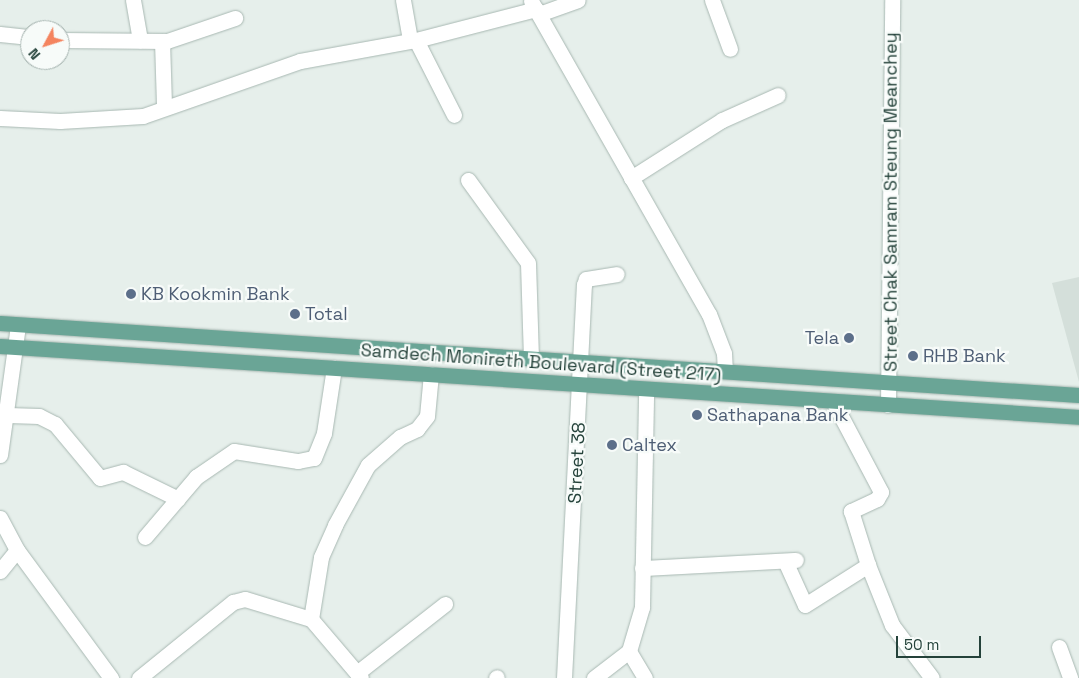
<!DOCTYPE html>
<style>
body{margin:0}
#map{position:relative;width:1079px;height:678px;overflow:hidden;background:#e6efeb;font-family:"Space Grotesk",sans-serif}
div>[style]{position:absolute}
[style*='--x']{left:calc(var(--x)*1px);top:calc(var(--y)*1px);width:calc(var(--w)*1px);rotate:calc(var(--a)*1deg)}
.built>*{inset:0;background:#d4dfda}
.roads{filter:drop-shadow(0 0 1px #a8b8b2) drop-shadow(0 0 1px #a8b8b2)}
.minor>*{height:15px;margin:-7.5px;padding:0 7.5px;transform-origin:7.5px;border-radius:7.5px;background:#fff}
.major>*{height:15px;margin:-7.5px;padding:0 7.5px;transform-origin:7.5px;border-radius:7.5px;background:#6aa596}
.dots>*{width:14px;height:14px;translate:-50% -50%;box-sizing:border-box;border:2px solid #f7fbf9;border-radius:50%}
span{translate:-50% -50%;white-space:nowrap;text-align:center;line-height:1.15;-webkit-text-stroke:4.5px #f7fbf9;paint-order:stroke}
.street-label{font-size:18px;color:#24423a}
.service-label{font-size:18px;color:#4e5e75}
.left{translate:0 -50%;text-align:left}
.right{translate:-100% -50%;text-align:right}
.north{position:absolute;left:20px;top:20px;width:50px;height:50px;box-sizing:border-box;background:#f7fbf9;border:1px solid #a3b1ad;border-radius:50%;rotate:230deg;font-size:14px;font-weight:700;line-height:20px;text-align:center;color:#24423a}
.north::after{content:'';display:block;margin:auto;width:18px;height:22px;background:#f4845f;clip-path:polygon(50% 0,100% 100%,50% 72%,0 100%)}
.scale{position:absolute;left:896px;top:636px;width:85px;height:22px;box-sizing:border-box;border:2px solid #24423a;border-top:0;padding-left:6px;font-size:15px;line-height:18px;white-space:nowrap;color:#24423a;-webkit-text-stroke:4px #f7fbf9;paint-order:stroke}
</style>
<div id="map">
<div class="built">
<i style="clip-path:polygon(1079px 277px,1079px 382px,1052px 283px)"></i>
</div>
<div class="roads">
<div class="minor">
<i style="--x:133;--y:0;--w:41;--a:80.1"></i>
<i style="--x:403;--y:0;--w:40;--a:80"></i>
<i style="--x:712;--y:0;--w:52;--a:69.8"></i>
<i style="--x:531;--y:1;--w:360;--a:60.4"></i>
<i style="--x:709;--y:314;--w:42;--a:69"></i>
<i style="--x:724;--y:353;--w:18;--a:87"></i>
<i style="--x:539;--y:14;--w:41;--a:-19.7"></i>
<i style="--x:0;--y:34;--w:30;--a:6"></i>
<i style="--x:60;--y:40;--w:107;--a:0.5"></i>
<i style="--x:167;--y:41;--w:72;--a:-18.7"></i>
<i style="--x:416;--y:40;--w:84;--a:63.1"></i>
<i style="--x:162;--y:41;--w:64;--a:88.2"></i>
<i style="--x:0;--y:118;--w:60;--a:2.9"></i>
<i style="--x:60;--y:121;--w:83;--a:-3.4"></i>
<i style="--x:143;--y:116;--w:166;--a:-19.3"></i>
<i style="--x:300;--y:61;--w:118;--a:-10.3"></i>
<i style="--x:416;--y:40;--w:124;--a:-14.5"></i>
<i style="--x:631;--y:178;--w:108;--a:-32.5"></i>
<i style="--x:722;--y:120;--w:61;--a:-24.1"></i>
<i style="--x:468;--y:180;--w:102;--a:54.1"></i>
<i style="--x:528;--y:263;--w:95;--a:88.2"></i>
<i style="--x:833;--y:401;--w:103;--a:62.2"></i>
<i style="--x:881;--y:492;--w:8;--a:120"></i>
<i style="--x:877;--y:499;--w:29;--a:155"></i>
<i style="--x:851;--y:511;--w:57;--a:72.5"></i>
<i style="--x:868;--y:565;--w:65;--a:68.2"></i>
<i style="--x:892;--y:625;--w:66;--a:53"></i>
<i style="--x:888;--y:405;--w:405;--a:-89.4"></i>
<i style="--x:8;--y:415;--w:31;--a:2"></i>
<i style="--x:39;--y:416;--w:18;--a:27"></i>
<i style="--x:55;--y:424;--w:70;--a:50.2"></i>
<i style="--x:100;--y:478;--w:24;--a:-15"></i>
<i style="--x:123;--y:472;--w:61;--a:26.1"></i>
<i style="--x:0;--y:455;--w:131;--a:-82.1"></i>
<i style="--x:0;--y:518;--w:36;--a:62"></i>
<i style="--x:17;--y:550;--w:159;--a:53.7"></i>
<i style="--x:145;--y:537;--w:79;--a:-49.6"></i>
<i style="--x:196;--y:477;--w:46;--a:-34.4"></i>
<i style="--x:234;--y:451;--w:65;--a:8.9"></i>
<i style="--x:298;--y:461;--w:16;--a:-11"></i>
<i style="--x:314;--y:458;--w:27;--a:-68"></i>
<i style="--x:324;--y:433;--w:66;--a:-81.3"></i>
<i style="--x:785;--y:561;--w:48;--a:65.6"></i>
<i style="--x:805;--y:605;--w:75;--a:-32.4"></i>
<i style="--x:642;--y:568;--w:154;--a:-3"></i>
<i style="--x:0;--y:571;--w:27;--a:-51"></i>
<i style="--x:311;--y:619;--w:63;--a:-80.8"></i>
<i style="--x:321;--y:557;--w:35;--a:-66"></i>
<i style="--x:335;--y:525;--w:68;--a:-61.2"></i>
<i style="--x:368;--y:465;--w:43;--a:-41.2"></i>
<i style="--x:400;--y:437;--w:19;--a:-25"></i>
<i style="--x:417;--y:429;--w:16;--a:-52"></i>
<i style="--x:427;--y:416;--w:42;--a:-84.6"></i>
<i style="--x:1059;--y:647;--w:33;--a:70"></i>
<i style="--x:357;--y:673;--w:112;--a:-38.1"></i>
<i style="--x:139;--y:678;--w:121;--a:-39"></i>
<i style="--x:233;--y:602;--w:12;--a:-14"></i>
<i style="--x:245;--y:599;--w:69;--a:16.9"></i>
<i style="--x:311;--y:619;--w:77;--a:49.7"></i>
<i style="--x:496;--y:678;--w:1;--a:-45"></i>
<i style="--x:564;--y:678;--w:394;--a:-87.1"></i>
<i style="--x:584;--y:285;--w:6;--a:-72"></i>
<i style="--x:586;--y:279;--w:31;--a:-9"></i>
<i style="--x:594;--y:678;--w:44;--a:-37.6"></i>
<i style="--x:645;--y:678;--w:31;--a:-121"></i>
<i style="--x:629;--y:651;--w:46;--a:-73.5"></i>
<i style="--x:642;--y:607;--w:218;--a:-88.9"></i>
</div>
<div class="major">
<i style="--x:0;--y:323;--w:1081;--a:3.82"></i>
<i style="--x:0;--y:346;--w:1081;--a:3.76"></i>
</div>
</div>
<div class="dots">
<i style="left:131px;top:294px;background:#5c6f8a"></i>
<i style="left:295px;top:314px;background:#5c6f8a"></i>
<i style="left:849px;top:338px;background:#5c6f8a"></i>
<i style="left:913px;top:356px;background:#5c6f8a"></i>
<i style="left:697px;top:415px;background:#5c6f8a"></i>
<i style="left:612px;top:445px;background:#5c6f8a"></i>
</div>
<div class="street-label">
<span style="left:891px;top:202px;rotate:-90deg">Street Chak Samram Steung Meanchey</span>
<span style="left:541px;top:363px;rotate:4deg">Samdech Monireth Boulevard (Street 217)</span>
<span style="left:577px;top:463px;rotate:-87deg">Street 38</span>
</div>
<div class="service-label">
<span class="left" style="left:141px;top:294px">KB Kookmin Bank</span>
<span class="left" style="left:305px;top:314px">Total</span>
<span class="right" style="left:839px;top:338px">Tela</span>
<span class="left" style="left:923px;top:356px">RHB Bank</span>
<span class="left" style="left:707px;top:415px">Sathapana Bank</span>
<span class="left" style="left:622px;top:445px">Caltex</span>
</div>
<div class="north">N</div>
<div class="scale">50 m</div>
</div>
